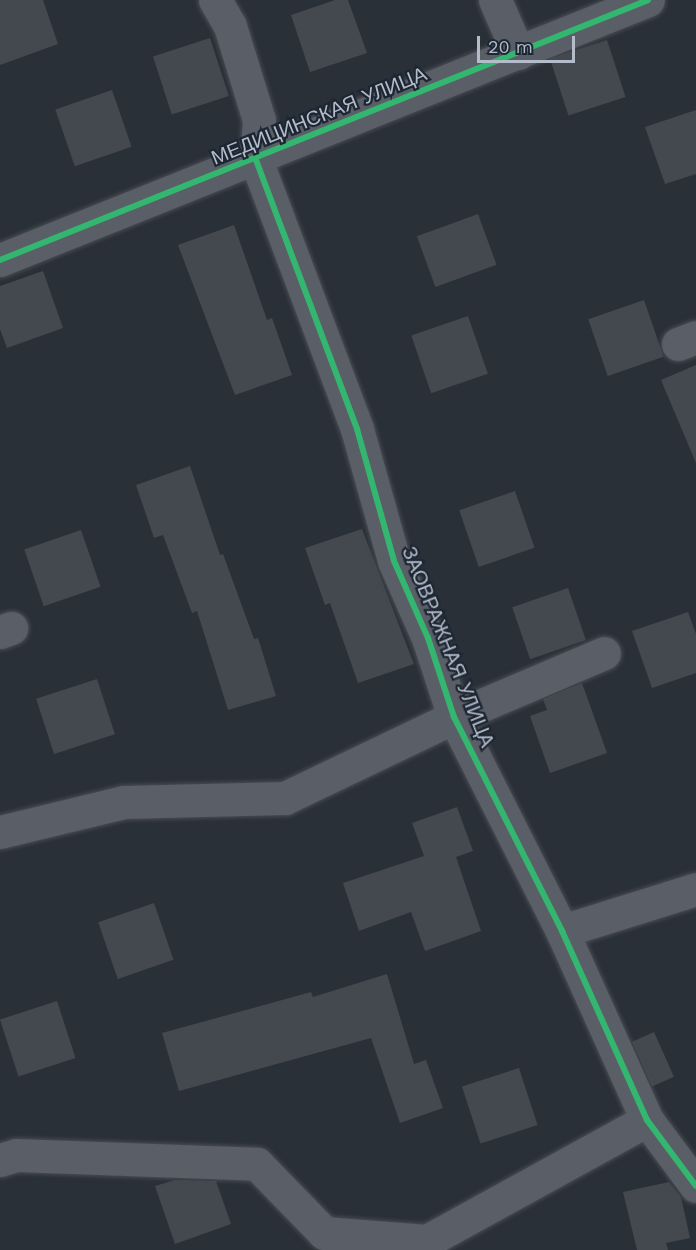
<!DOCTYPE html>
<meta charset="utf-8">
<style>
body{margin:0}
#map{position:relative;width:696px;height:1250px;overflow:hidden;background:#2a3038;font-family:"Work Sans",sans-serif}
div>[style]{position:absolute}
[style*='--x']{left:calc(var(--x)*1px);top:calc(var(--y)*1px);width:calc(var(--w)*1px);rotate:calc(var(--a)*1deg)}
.building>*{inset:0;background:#444950;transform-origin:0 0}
.roads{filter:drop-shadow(0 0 2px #484c53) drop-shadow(0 0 2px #484c53)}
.minor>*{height:33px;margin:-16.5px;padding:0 16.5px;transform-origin:16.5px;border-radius:16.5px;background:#5a5e66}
.cycleway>*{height:6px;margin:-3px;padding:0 3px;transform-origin:3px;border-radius:3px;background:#33b770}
span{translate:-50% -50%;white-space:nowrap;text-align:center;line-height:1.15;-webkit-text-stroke:4.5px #1d2633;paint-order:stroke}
.street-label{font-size:20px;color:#b4bcc9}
.scale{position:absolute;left:477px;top:36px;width:98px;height:27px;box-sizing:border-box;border:3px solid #b4bcc9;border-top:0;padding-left:8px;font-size:18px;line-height:21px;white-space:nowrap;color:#b4bcc9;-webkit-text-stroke:4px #1d2633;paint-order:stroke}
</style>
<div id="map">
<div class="building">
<i style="clip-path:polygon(0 0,43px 0,58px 44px,0 65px)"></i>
<i style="clip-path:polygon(335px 0,348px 0,367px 53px,310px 72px,291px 15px)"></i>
<i style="left:210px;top:38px;width:61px;height:60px;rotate:72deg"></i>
<i style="left:607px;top:40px;width:60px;height:60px;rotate:72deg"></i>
<i style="left:112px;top:90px;width:60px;height:60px;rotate:71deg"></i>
<i style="clip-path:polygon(696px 110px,696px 174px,665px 184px,645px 127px)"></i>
<i style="left:478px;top:214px;width:54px;height:65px;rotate:70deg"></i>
<i style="clip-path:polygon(234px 225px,267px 320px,272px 318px,292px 375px,235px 395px,178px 245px)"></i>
<i style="clip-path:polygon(43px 271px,63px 328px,7px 348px,0 329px,0 286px)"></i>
<i style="left:644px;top:300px;width:60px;height:59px;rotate:71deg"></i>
<i style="left:468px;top:316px;width:61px;height:60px;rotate:71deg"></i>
<i style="clip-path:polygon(696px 365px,696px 463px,661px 380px)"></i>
<i style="clip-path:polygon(190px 466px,220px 555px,223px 554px,254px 639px,258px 638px,276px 696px,228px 710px,197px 611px,192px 613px,163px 535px,154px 538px,136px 485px)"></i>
<i style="left:515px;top:491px;width:60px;height:59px;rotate:71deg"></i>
<i style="clip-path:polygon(362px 529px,414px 664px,358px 683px,330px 603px,325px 605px,305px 548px)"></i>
<i style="left:81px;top:530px;width:60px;height:60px;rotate:71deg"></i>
<i style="left:568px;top:588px;width:55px;height:59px;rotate:71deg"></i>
<i style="clip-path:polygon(688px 612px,696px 634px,696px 673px,652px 688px,632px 631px)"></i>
<i style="left:97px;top:679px;width:58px;height:64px;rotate:72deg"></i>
<i style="clip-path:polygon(582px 683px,607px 753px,550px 773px,530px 716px,547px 710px,543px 699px)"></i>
<i style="clip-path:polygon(457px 807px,473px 851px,456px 857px,481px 931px,425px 951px,411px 912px,359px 931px,343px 883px,424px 856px,412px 823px)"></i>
<i style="left:154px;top:903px;width:60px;height:59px;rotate:71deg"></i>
<i style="clip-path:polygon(387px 974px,414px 1064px,426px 1060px,443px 1108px,400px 1123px,371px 1038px,179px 1091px,162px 1033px,311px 992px,313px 997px)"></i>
<i style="left:57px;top:1001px;width:60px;height:60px;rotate:72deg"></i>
<i style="left:654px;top:1032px;width:49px;height:24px;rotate:66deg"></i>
<i style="left:519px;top:1068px;width:60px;height:60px;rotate:72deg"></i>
<i style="clip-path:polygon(175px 1180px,216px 1181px,231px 1224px,175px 1244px,155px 1186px)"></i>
<i style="clip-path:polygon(669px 1182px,681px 1197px,690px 1238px,666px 1243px,668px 1250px,637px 1250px,623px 1192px)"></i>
</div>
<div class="roads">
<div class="minor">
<i style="--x:215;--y:0;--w:30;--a:60"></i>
<i style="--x:230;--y:26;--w:98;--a:72.9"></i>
<i style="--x:259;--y:120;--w:40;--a:94.3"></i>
<i style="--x:256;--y:160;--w:287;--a:69.4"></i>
<i style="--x:357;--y:429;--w:137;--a:74.3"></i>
<i style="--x:394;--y:561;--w:84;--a:66.2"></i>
<i style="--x:428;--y:638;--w:83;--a:71.8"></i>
<i style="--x:454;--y:717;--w:240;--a:63.2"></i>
<i style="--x:562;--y:931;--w:207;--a:65.8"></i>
<i style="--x:647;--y:1120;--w:82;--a:53.4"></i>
<i style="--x:495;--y:0;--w:58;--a:66.5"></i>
<i style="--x:0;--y:260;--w:698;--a:-21.86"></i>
<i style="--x:678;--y:344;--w:19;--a:-21"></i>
<i style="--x:0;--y:632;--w:12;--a:-20"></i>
<i style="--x:0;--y:832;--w:128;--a:-13.6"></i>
<i style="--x:124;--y:802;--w:161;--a:-1.4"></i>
<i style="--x:285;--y:798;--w:187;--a:-25.6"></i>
<i style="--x:454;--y:717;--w:163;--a:-23.1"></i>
<i style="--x:562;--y:931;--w:140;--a:-17.4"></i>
<i style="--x:0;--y:1160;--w:17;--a:-17"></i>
<i style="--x:16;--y:1155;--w:241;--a:2.1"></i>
<i style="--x:257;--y:1164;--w:96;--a:45.8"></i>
<i style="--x:324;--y:1233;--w:103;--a:4.4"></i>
<i style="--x:427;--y:1241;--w:251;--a:-28.8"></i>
</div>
</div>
<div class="cycleway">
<i style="--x:256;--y:160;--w:287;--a:69.4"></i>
<i style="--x:357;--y:429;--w:137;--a:74.3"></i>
<i style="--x:394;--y:561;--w:84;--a:66.2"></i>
<i style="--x:428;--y:638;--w:83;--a:71.8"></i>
<i style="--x:454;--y:717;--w:240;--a:63.2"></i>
<i style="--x:562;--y:931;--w:207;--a:65.8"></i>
<i style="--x:647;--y:1120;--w:82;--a:53.4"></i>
<i style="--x:0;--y:260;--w:698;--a:-21.86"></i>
</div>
<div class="street-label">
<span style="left:319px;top:116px;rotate:-22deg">МЕДИЦИНСКАЯ УЛИЦА</span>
<span style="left:448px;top:647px;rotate:68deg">ЗАОВРАЖНАЯ УЛИЦА</span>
</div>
<div class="scale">20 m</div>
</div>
